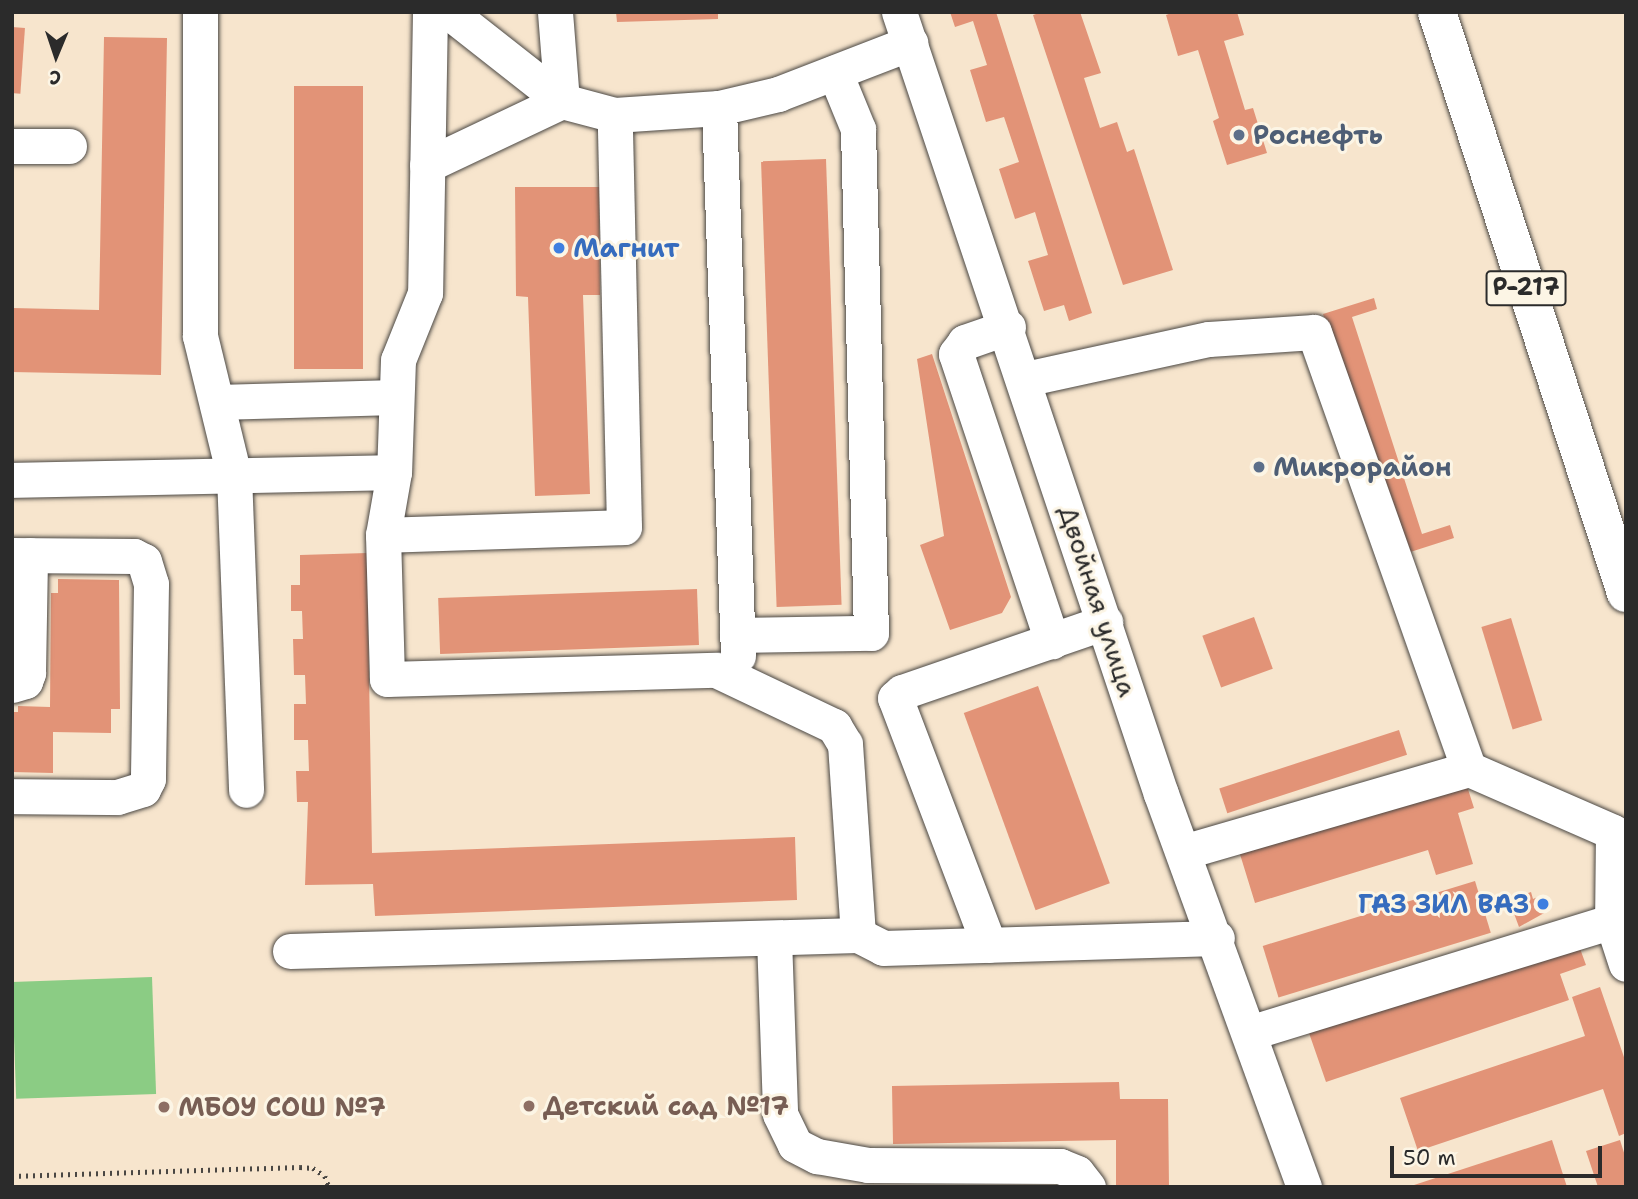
<!DOCTYPE html>
<meta charset="utf-8">
<style>
body{margin:0}
#map{position:relative;width:1638px;height:1199px;overflow:hidden;background:#f7e5cd;font-family:"Shantell Sans",sans-serif}
div>[style]{position:absolute}
[style*='--x']{left:calc(var(--x)*1px);top:calc(var(--y)*1px);width:calc(var(--w)*1px);rotate:calc(var(--a)*1deg)}
.green>*{inset:0;background:#8bcc84;transform-origin:0 0}
.building>*{inset:0;background:#e29377;transform-origin:0 0}
.path>*{height:4.5px;margin-top:-2.25px;transform-origin:0;background:repeating-linear-gradient(90deg,#4a4743 0 2px,transparent 0 7px)}
.roads{filter:drop-shadow(0 0 2px #4a4743) drop-shadow(0 0 2px #4a4743)}
.minor>*{height:35px;margin:-17.5px;padding:0 17.5px;transform-origin:17.5px;border-radius:17.5px;background:#fff}
.highway>*{height:38px;margin:-19px;padding:0 19px;transform-origin:19px;border-radius:19px;background:#fff}
.dots>*{width:19px;height:19px;translate:-50% -50%;box-sizing:border-box;border:4px solid #fcf5e5;border-radius:50%}
span{translate:-50% -50%;white-space:nowrap;text-align:center;line-height:1.15;-webkit-text-stroke:6px #fcf5e5;paint-order:stroke}
.shield-label span{padding:2px 5px;background:#fcf5e5;border:2px solid;border-radius:5px;-webkit-text-stroke-width:0}
.shield-label{font-size:24px;color:#2b2b2b;font-weight:700}
.service-label{font-size:26px;color:#4e5e75;font-weight:700}
.left{translate:0 -50%;text-align:left}
.shop-label{font-size:26px;color:#366cbe;font-weight:700}
.right{translate:-100% -50%;text-align:right}
.street-label{font-size:26px;color:#2b2b2b}
.education-label{font-size:26px;color:#785e54;font-weight:700}
.frame{position:absolute;inset:0;border:14px solid #2b2b2b;pointer-events:none}
.north{position:absolute;left:21px;top:21px;width:70px;height:70px;-webkit-text-stroke:5px #fcf5e5;paint-order:stroke;rotate:182deg;font-size:19px;font-weight:700;line-height:28px;text-align:center;color:#2b2b2b}
.north::after{content:'';display:block;margin:auto;width:24px;height:32px;background:#2b2b2b;clip-path:polygon(50% 0,100% 100%,50% 72%,0 100%)}
.scale{position:absolute;left:1390px;top:1146px;width:212px;height:32px;box-sizing:border-box;border:4px solid #2b2b2b;border-top:0;padding-left:9px;font-size:21px;line-height:24px;white-space:nowrap;color:#2b2b2b;-webkit-text-stroke:5px #fcf5e5;paint-order:stroke}
</style>
<div id="map">
<div class="green">
<i style="left:152px;top:977px;width:117px;height:140px;rotate:88deg"></i>
</div>
<div class="building">
<i style="clip-path:polygon(616px 12px,718px 12px,718px 19px,617px 22px)"></i>
<i style="clip-path:polygon(950px 12px,996px 12px,1092px 313px,1069px 321px,1064px 305px,1044px 311px,1028px 261px,1048px 255px,1035px 212px,1015px 219px,999px 169px,1019px 162px,1004px 117px,986px 122px,970px 70px,987px 65px,973px 21px,955px 27px)"></i>
<i style="clip-path:polygon(1042px 12px,1080px 12px,1101px 73px,1084px 78px,1100px 128px,1117px 122px,1127px 152px,1134px 149px,1173px 270px,1123px 285px,1033px 15px)"></i>
<i style="clip-path:polygon(1174px 12px,1237px 12px,1244px 35px,1224px 41px,1245px 110px,1253px 108px,1267px 153px,1227px 165px,1213px 121px,1219px 118px,1198px 50px,1178px 56px,1166px 15px)"></i>
<i style="left:12px;top:27px;width:13px;height:66px;rotate:4deg"></i>
<i style="clip-path:polygon(104px 37px,167px 38px,161px 375px,12px 372px,12px 308px,99px 310px)"></i>
<i style="left:294px;top:86px;width:69px;height:283px"></i>
<i style="left:826px;top:159px;width:446px;height:65px;rotate:88deg"></i>
<i style="clip-path:polygon(515px 187px,599px 187px,600px 295px,583px 295px,590px 494px,535px 496px,528px 297px,516px 296px)"></i>
<i style="clip-path:polygon(1374px 298px,1377px 309px,1352px 317px,1422px 534px,1450px 525px,1454px 538px,1401px 555px,1323px 314px)"></i>
<i style="clip-path:polygon(932px 354px,1011px 597px,1002px 613px,950px 630px,920px 545px,944px 536px,917px 359px)"></i>
<i style="clip-path:polygon(367px 553px,372px 853px,795px 837px,797px 900px,375px 916px,373px 884px,305px 885px,308px 802px,297px 802px,296px 771px,309px 771px,308px 740px,294px 740px,294px 704px,306px 704px,305px 675px,294px 675px,293px 639px,303px 639px,302px 611px,291px 611px,291px 585px,300px 585px,300px 555px)"></i>
<i style="clip-path:polygon(58px 579px,119px 580px,120px 709px,111px 709px,111px 733px,53px 732px,53px 773px,12px 772px,12px 712px,18px 712px,18px 706px,50px 707px,51px 593px,58px 593px)"></i>
<i style="left:697px;top:589px;width:56px;height:259px;rotate:88deg"></i>
<i style="left:1254px;top:617px;width:55px;height:55px;rotate:70deg"></i>
<i style="left:1511px;top:618px;width:107px;height:31px;rotate:73deg"></i>
<i style="left:1038px;top:686px;width:210px;height:79px;rotate:70deg"></i>
<i style="left:1399px;top:730px;width:26px;height:189px;rotate:72deg"></i>
<i style="clip-path:polygon(1466px 783px,1474px 808px,1458px 813px,1473px 864px,1436px 875px,1428px 850px,1255px 903px,1239px 851px)"></i>
<i style="left:1475px;top:881px;width:54px;height:222px;rotate:73deg"></i>
<i style="clip-path:polygon(1531px 892px,1533px 899px,1540px 896px,1546px 912px,1519px 927px,1509px 900px)"></i>
<i style="clip-path:polygon(1578px 943px,1586px 965px,1560px 974px,1569px 1000px,1326px 1082px,1309px 1033px)"></i>
<i style="clip-path:polygon(1600px 987px,1626px 1063px,1626px 1133px,1619px 1136px,1603px 1089px,1418px 1151px,1400px 1098px,1585px 1036px,1572px 997px)"></i>
<i style="clip-path:polygon(1119px 1082px,1120px 1099px,1168px 1099px,1169px 1187px,1116px 1187px,1116px 1140px,893px 1144px,892px 1086px)"></i>
<i style="clip-path:polygon(1552px 1140px,1567px 1187px,1411px 1187px,1411px 1186px)"></i>
<i style="clip-path:polygon(1620px 1140px,1626px 1159px,1626px 1187px,1598px 1187px,1586px 1151px)"></i>
</div>
<div class="path">
<i style="--x:12;--y:1176;--w:288;--a:-1.8"></i>
<i style="--x:300;--y:1167;--w:13;--a:4"></i>
<i style="--x:313;--y:1168;--w:14;--a:34"></i>
<i style="--x:325;--y:1176;--w:12;--a:70"></i>
</div>
<div class="roads">
<div class="minor">
<i style="--x:200;--y:12;--w:324;--a:90"></i>
<i style="--x:200;--y:336;--w:143;--a:76.3"></i>
<i style="--x:234;--y:475;--w:315;--a:87.8"></i>
<i style="--x:430;--y:12;--w:281;--a:91"></i>
<i style="--x:425;--y:293;--w:72;--a:111.9"></i>
<i style="--x:398;--y:360;--w:112;--a:92"></i>
<i style="--x:394;--y:472;--w:64;--a:99.9"></i>
<i style="--x:383;--y:535;--w:144;--a:88.4"></i>
<i style="--x:387;--y:679;--w:329;--a:-1.6"></i>
<i style="--x:716;--y:670;--w:131;--a:25.4"></i>
<i style="--x:834;--y:726;--w:21;--a:59"></i>
<i style="--x:845;--y:744;--w:191;--a:86.1"></i>
<i style="--x:449;--y:12;--w:144;--a:38.2"></i>
<i style="--x:562;--y:101;--w:55;--a:14.8"></i>
<i style="--x:615;--y:115;--w:104;--a:-3.9"></i>
<i style="--x:719;--y:108;--w:61;--a:-13.3"></i>
<i style="--x:778;--y:94;--w:142;--a:-21.1"></i>
<i style="--x:899;--y:12;--w:825;--a:71.48"></i>
<i style="--x:1161;--y:794;--w:418;--a:70"></i>
<i style="--x:719;--y:108;--w:548;--a:88.01"></i>
<i style="--x:12;--y:146;--w:57;--a:0"></i>
<i style="--x:427;--y:165;--w:149;--a:-25.4"></i>
<i style="--x:562;--y:101;--w:89;--a:-94.5"></i>
<i style="--x:1008;--y:327;--w:46;--a:160.8"></i>
<i style="--x:965;--y:342;--w:15;--a:127"></i>
<i style="--x:956;--y:354;--w:303;--a:71.5"></i>
<i style="--x:1025;--y:379;--w:188;--a:-12.3"></i>
<i style="--x:1209;--y:339;--w:105;--a:-3.8"></i>
<i style="--x:1314;--y:332;--w:464;--a:70.5"></i>
<i style="--x:217;--y:402;--w:179;--a:-1.6"></i>
<i style="--x:12;--y:480;--w:382;--a:-1.2"></i>
<i style="--x:383;--y:535;--w:241;--a:-1.9"></i>
<i style="--x:624;--y:527;--w:412;--a:-91.3"></i>
<i style="--x:12;--y:555;--w:122;--a:0.5"></i>
<i style="--x:134;--y:556;--w:11;--a:27"></i>
<i style="--x:144;--y:561;--w:24;--a:73"></i>
<i style="--x:151;--y:584;--w:195;--a:90.9"></i>
<i style="--x:148;--y:779;--w:11;--a:117"></i>
<i style="--x:143;--y:789;--w:27;--a:163"></i>
<i style="--x:117;--y:797;--w:105;--a:-179.5"></i>
<i style="--x:737;--y:635;--w:134;--a:-0.9"></i>
<i style="--x:871;--y:633;--w:504;--a:-91.48"></i>
<i style="--x:858;--y:129;--w:61;--a:-112.3"></i>
<i style="--x:12;--y:685;--w:14;--a:-17"></i>
<i style="--x:25;--y:681;--w:9;--a:-69"></i>
<i style="--x:28;--y:673;--w:118;--a:-89"></i>
<i style="--x:1183;--y:852;--w:298;--a:-16.2"></i>
<i style="--x:1469;--y:769;--w:157;--a:23.6"></i>
<i style="--x:1613;--y:832;--w:89;--a:90.6"></i>
<i style="--x:1612;--y:921;--w:45;--a:72"></i>
<i style="--x:774;--y:938;--w:176;--a:88"></i>
<i style="--x:780;--y:1114;--w:34;--a:64"></i>
<i style="--x:795;--y:1145;--w:25;--a:27"></i>
<i style="--x:817;--y:1156;--w:52;--a:10"></i>
<i style="--x:868;--y:1165;--w:192;--a:0.3"></i>
<i style="--x:1060;--y:1166;--w:18;--a:22"></i>
<i style="--x:1077;--y:1173;--w:18;--a:52"></i>
<i style="--x:989;--y:945;--w:264;--a:-110.8"></i>
<i style="--x:895;--y:698;--w:9;--a:-41"></i>
<i style="--x:902;--y:692;--w:215;--a:-19"></i>
<i style="--x:290;--y:951;--w:568;--a:-1.61"></i>
<i style="--x:858;--y:935;--w:28;--a:27"></i>
<i style="--x:883;--y:948;--w:334;--a:-1.7"></i>
<i style="--x:1249;--y:1033;--w:380;--a:-17.1"></i>
</div>
<div class="highway">
<i style="--x:1437;--y:12;--w:611;--a:71.98"></i>
</div>
</div>
<div class="dots">
<i style="left:1239px;top:135px;background:#5c6f8a"></i>
<i style="left:559px;top:248px;background:#3f7fe0"></i>
<i style="left:1259px;top:467px;background:#5c6f8a"></i>
<i style="left:1543px;top:904px;background:#3f7fe0"></i>
<i style="left:529px;top:1106px;background:#8d6e63"></i>
<i style="left:164px;top:1107px;background:#8d6e63"></i>
</div>
<div class="shield-label">
<span style="left:1526px;top:288px">Р-217</span>
</div>
<div class="service-label">
<span class="left" style="left:1253px;top:135px">Роснефть</span>
<span class="left" style="left:1273px;top:467px">Микрорайон</span>
</div>
<div class="shop-label">
<span class="left" style="left:573px;top:248px">Магнит</span>
<span class="right" style="left:1529px;top:904px">ГАЗ ЗИЛ ВАЗ</span>
</div>
<div class="street-label">
<span style="left:1098px;top:601px;rotate:72deg">Двойная улица</span>
</div>
<div class="education-label">
<span class="left" style="left:543px;top:1106px">Детский сад №17</span>
<span class="left" style="left:178px;top:1107px">МБОУ СОШ №7</span>
</div>
<div class="frame"></div>
<div class="north">С</div>
<div class="scale">50 m</div>
</div>
